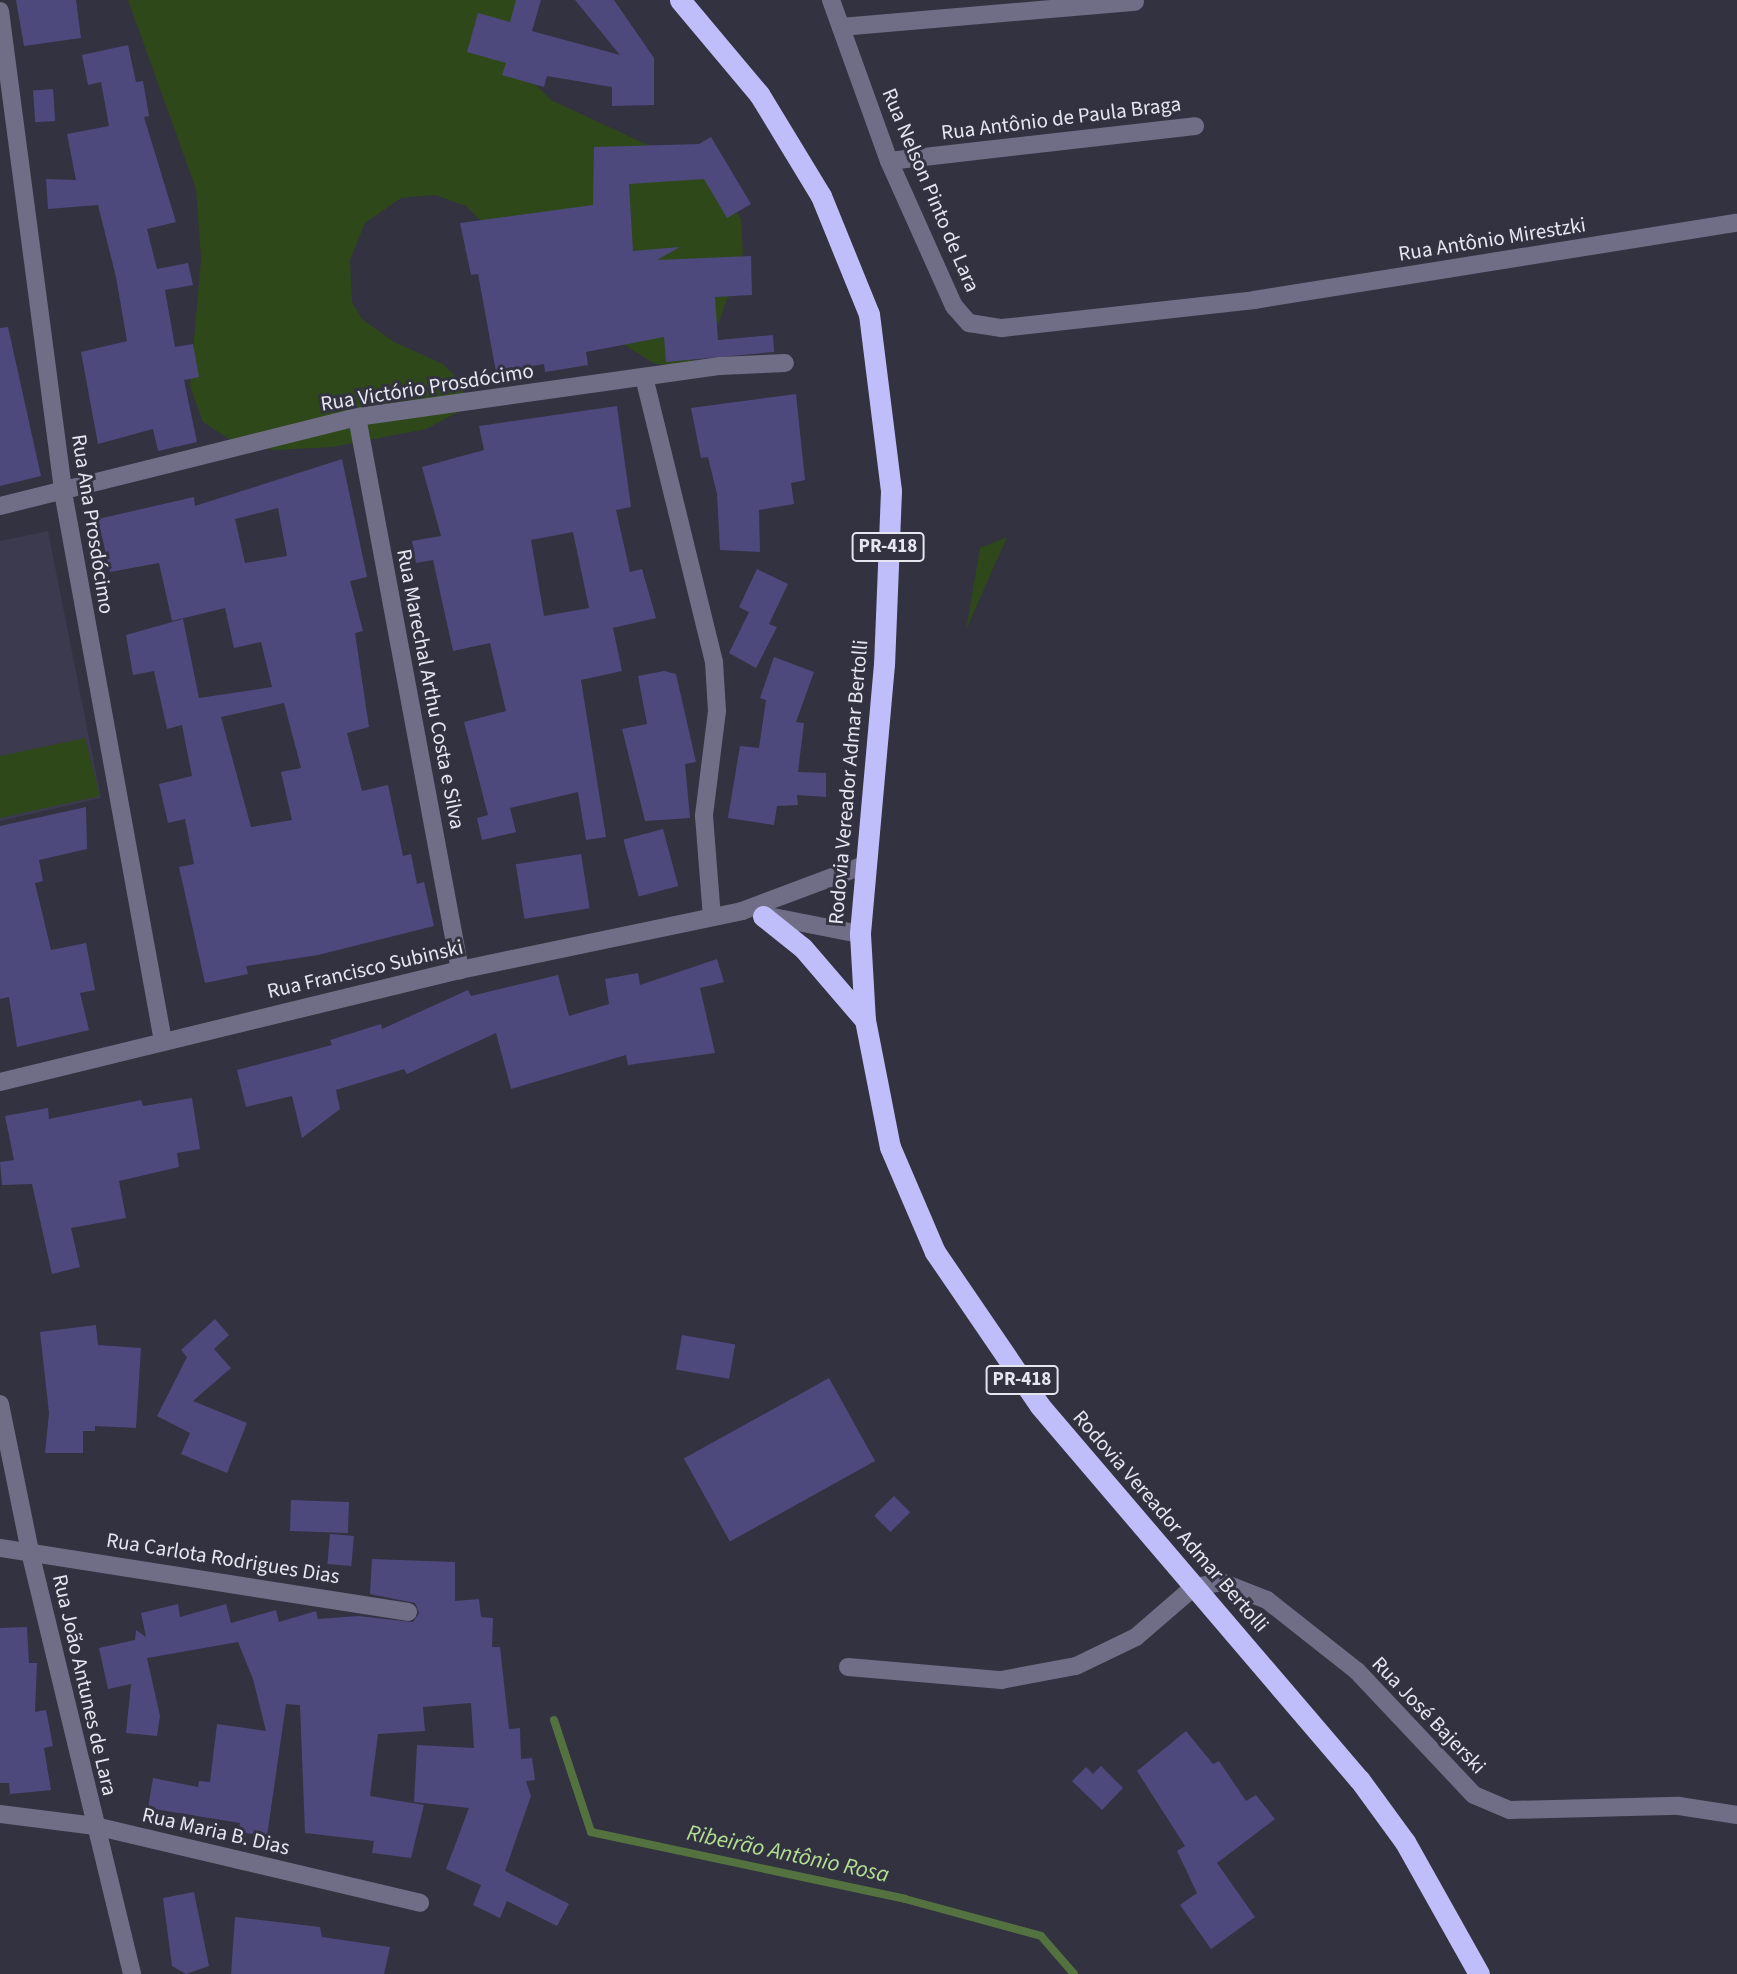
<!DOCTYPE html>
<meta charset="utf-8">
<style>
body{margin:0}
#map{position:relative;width:1737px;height:1974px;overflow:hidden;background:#323240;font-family:"Source Sans 3",sans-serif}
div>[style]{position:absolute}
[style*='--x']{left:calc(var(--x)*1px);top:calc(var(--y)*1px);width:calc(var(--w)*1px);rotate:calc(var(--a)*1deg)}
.built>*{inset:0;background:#3b3a4f}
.green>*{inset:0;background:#2f481a}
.stream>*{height:8px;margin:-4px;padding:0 4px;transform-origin:4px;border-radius:4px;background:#54723f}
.building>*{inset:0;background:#4d497c;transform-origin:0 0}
.minor>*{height:18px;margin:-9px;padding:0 9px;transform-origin:9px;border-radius:9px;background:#6f6e86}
.highway>*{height:21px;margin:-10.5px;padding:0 10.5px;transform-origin:10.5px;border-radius:10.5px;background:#c0befa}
span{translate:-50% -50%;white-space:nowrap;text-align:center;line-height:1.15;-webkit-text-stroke:6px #323240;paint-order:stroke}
.shield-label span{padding:2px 5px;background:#323240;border:2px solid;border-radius:5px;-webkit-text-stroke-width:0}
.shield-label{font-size:19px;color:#e6e6f0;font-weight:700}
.street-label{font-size:21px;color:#e6e6f0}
.water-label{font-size:23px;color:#b3e093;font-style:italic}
</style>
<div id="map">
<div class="built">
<i style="clip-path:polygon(48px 531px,101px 798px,0 821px,0 541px)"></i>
</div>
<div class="green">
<i style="clip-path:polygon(128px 0,516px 0,524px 73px,551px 100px,697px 168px,718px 185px,741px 219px,743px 253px,719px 322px,699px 355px,685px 365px,655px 364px,568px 309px,466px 206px,435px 195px,401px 198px,365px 223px,350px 260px,352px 302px,362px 319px,394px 342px,443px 364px,465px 386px,460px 411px,426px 429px,332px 447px,276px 450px,237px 444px,203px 422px,190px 386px,201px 259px,196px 189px)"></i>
<i style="clip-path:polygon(1007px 537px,966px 630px,980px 548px)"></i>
<i style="clip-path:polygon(85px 738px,100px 796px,0 818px,0 756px)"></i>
</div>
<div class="stream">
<i style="--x:554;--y:1720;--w:118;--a:71.7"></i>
<i style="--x:591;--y:1832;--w:321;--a:12"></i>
<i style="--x:905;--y:1899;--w:141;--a:15.2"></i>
<i style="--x:1041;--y:1936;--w:50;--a:49"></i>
</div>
<div class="building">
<i style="clip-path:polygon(16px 0,76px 0,81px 38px,24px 46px)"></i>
<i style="clip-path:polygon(516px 0,541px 0,532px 31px,620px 55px,575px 0,614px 0,654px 58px,654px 105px,612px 106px,612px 87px,547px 76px,544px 87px,502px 75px,506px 63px,467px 52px,478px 13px,510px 22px)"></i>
<i style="clip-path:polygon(128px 45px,136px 82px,143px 81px,149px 116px,144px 117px,176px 222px,147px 229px,157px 269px,188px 263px,193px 285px,165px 290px,175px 347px,193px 344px,199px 377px,184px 380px,197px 442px,158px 451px,153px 429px,98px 444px,81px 352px,127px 341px,116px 277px,98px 205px,48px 209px,46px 179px,76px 180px,67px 134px,109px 126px,101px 82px,88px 85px,82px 55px)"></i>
<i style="left:53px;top:89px;width:32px;height:20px;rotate:86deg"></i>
<i style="clip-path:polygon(711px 137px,751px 204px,727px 218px,704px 179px,629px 184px,633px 251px,680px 247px,657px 260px,751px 256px,752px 295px,715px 297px,718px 340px,773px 335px,774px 352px,666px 362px,664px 337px,586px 352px,588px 365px,545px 372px,544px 364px,496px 372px,478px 274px,471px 275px,460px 223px,593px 205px,594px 147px,699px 144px)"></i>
<i style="clip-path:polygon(8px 327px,41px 476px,0 486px,0 328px)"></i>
<i style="clip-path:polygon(796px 394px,805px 480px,791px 483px,794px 504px,759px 510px,760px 552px,720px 550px,717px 494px,708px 457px,701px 458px,691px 408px)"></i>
<i style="clip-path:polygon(evenodd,617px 406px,631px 507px,616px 510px,630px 572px,642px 569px,656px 618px,613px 628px,622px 671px,581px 680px,606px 837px,586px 840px,578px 792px,510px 808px,516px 832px,482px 840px,477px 818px,488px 815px,464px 722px,506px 711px,490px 643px,453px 651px,433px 560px,416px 563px,412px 541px,441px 536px,422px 467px,484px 450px,479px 426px,617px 406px,573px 532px,589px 608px,544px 616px,531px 540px,573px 532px)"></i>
<i style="clip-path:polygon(evenodd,342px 459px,367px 577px,350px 581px,363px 631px,355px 633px,369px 727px,347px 733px,362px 791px,388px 785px,403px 856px,411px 854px,417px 884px,424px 882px,434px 926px,318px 955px,246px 966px,248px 974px,205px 983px,179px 867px,194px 864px,185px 819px,168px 823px,159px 784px,192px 776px,182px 725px,167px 729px,154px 671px,133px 675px,126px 635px,183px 619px,199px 698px,272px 687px,261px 642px,234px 648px,225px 608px,172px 621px,159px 563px,110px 572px,98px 519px,194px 497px,195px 506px,342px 459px,278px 508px,287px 556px,245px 563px,235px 519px,278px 508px,342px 459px,284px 703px,301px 768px,281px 772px,292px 820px,251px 827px,221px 717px,284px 703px)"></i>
<i style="clip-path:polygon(757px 569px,788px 584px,769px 624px,777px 627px,756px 668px,729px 653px,749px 612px,739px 607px)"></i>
<i style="clip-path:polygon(774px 657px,814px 672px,796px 722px,804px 723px,798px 772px,826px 773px,826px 797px,797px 795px,798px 805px,777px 806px,774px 825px,728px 818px,740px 746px,759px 748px,766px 700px,760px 698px)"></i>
<i style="clip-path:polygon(664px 671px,676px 674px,696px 762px,685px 764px,690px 818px,645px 821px,622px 729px,647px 724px,638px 676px)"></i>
<i style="clip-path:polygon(86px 807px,87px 849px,39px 860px,43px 881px,35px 883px,51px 950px,86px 943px,95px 990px,80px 993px,89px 1030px,17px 1047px,9px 997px,0 999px,0 826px)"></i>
<i style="left:663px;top:829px;width:59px;height:41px;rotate:75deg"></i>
<i style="left:581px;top:854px;width:55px;height:66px;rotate:81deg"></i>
<i style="clip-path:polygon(717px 959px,724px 982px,700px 988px,715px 1053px,628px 1065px,626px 1055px,511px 1089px,496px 1033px,407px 1074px,404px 1069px,336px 1090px,340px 1109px,302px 1138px,292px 1096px,246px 1107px,237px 1070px,332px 1045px,330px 1040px,381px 1024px,382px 1029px,468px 990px,471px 996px,558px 975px,569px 1016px,609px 1004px,605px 979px,638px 973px,640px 985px)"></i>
<i style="clip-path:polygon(192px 1098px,200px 1149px,177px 1153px,179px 1167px,119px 1181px,126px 1218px,71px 1228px,80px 1267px,52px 1274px,32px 1184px,2px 1185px,0 1162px,14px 1160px,5px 1116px,48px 1108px,49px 1119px,141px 1100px,143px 1106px)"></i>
<i style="clip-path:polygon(215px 1319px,229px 1335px,214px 1349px,231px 1368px,193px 1401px,247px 1423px,227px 1473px,181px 1454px,190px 1433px,157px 1416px,187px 1357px,181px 1350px)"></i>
<i style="clip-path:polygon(96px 1325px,98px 1345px,141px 1348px,136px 1428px,95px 1426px,95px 1431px,83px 1431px,83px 1453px,45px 1453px,49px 1413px,40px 1332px)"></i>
<i style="left:682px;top:1335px;width:54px;height:35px;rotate:10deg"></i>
<i style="left:829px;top:1378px;width:95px;height:166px;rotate:61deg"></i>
<i style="left:894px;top:1496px;width:23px;height:28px;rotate:45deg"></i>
<i style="left:291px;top:1500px;width:58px;height:31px;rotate:2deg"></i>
<i style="left:330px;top:1534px;width:24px;height:30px;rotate:5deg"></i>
<i style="clip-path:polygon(372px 1559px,455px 1562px,455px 1601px,479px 1599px,481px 1617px,493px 1618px,492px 1647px,500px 1647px,509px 1729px,520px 1728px,521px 1759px,532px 1758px,535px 1780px,526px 1781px,531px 1796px,505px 1871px,569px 1904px,557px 1926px,507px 1901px,500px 1918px,473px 1905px,481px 1885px,446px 1869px,469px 1808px,414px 1802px,417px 1745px,474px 1748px,471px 1703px,423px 1707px,425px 1731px,378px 1734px,370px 1796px,424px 1805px,411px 1858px,372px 1853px,374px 1841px,305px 1833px,300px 1705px,286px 1704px,267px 1836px,238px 1832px,240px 1823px,148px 1808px,153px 1778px,198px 1787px,199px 1781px,210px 1782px,217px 1724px,266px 1731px,253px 1679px,238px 1642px,147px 1658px,160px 1716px,157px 1736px,126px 1733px,131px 1684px,108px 1689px,99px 1648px,135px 1640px,136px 1630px,146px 1637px,141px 1613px,178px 1604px,180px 1617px,226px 1604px,231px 1623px,276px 1610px,279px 1622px,316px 1611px,318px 1619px,358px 1616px,413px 1622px,419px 1613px,415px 1603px,370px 1594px)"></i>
<i style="clip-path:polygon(27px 1627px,29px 1663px,37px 1663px,35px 1712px,46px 1710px,53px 1746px,44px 1748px,51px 1790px,10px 1794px,9px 1783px,0 1783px,0 1628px)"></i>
<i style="clip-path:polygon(1186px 1731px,1213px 1764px,1219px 1761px,1246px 1801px,1256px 1795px,1275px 1819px,1217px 1863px,1255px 1917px,1211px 1949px,1180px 1905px,1197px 1893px,1177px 1851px,1185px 1846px,1137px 1771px)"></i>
<i style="clip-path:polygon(1101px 1766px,1123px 1788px,1102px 1810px,1072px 1781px,1086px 1767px,1093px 1774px)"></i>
<i style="clip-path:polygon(194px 1892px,209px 1966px,186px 1974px,172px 1966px,163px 1898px)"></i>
<i style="clip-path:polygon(235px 1917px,320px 1927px,322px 1937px,390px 1947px,384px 1974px,231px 1974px)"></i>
</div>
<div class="minor">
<i style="--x:831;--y:0;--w:171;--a:70.2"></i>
<i style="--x:889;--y:161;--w:159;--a:65.9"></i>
<i style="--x:954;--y:306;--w:23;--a:49"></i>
<i style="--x:969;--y:323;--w:33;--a:9"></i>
<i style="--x:1002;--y:328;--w:254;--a:-6.3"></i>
<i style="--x:1254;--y:300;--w:489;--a:-9.1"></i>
<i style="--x:0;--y:11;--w:485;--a:82.5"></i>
<i style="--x:63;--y:492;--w:558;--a:79.68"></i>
<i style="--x:841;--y:27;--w:295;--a:-4.9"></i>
<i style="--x:889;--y:161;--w:308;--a:-6.5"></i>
<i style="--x:644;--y:377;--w:293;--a:76.2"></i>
<i style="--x:714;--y:662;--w:49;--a:86.5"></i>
<i style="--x:717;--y:711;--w:106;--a:97.1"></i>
<i style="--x:704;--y:816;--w:101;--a:85.5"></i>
<i style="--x:357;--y:417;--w:563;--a:79.45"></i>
<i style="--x:0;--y:506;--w:368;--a:-14"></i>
<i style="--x:357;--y:417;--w:367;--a:-8"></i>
<i style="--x:720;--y:366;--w:65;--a:-2.6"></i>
<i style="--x:763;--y:915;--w:99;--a:11.1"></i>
<i style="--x:0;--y:1082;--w:473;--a:-13.7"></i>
<i style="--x:460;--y:970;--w:288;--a:-11.8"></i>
<i style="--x:742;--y:911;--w:128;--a:-20.6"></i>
<i style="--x:0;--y:1404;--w:151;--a:78.5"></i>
<i style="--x:30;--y:1552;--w:434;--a:76.4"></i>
<i style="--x:0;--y:1548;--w:413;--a:8.9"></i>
<i style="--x:848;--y:1667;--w:154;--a:4.9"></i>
<i style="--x:1001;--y:1680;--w:76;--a:-10.6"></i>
<i style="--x:1076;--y:1666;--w:67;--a:-25.8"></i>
<i style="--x:1136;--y:1637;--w:77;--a:-40.8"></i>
<i style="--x:1194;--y:1587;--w:27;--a:-10"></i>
<i style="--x:1221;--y:1582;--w:49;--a:21.4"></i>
<i style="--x:1267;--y:1600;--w:115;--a:38.3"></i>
<i style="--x:1357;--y:1671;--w:170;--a:46.7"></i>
<i style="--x:1474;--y:1795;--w:39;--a:23"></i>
<i style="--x:1510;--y:1810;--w:169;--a:-1.4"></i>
<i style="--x:1679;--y:1806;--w:59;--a:8.8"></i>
<i style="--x:0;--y:1814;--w:96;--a:7.2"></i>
<i style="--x:95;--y:1826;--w:334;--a:13.3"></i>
</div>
<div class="highway">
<i style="--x:680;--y:0;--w:123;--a:50"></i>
<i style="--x:759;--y:94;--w:119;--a:58.7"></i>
<i style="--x:821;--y:196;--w:127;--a:67.9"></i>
<i style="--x:869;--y:314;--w:178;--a:82.9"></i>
<i style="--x:891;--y:491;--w:173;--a:92.3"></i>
<i style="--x:884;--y:664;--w:271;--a:95.1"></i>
<i style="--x:860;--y:934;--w:86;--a:86.7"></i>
<i style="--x:865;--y:1020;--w:129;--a:78.9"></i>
<i style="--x:890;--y:1147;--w:114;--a:66.8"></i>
<i style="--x:935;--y:1252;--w:186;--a:55.7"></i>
<i style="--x:1040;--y:1406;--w:491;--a:49.5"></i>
<i style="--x:1359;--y:1779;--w:78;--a:53.9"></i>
<i style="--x:1405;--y:1842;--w:151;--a:60.7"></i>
<i style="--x:763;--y:916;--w:51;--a:38.7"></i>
<i style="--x:803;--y:948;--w:95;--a:49.3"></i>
</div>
<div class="shield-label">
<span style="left:888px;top:547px">PR-418</span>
<span style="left:1022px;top:1380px">PR-418</span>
</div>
<div class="street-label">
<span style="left:1061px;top:118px;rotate:-7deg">Rua Antônio de Paula Braga</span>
<span style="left:931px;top:190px;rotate:67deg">Rua Nelson Pinto de Lara</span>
<span style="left:1492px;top:239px;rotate:-9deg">Rua Antônio Mirestzki</span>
<span style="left:427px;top:387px;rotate:-9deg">Rua Victório Prosdócimo</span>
<span style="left:93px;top:524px;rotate:81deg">Rua Ana Prosdócimo</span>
<span style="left:431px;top:689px;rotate:79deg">Rua Marechal Arthu Costa e Silva</span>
<span style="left:848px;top:782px;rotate:-85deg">Rodovia Vereador Admar Bertolli</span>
<span style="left:365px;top:969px;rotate:-13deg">Rua Francisco Subinski</span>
<span style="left:1171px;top:1521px;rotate:49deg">Rodovia Vereador Admar Bertolli</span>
<span style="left:223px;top:1558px;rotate:9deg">Rua Carlota Rodrigues Dias</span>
<span style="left:85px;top:1685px;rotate:77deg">Rua João Antunes de Lara</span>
<span style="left:1429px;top:1715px;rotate:46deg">Rua José Bajerski</span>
<span style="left:216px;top:1831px;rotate:13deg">Rua Maria B. Dias</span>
</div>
<div class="water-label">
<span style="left:788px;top:1854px;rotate:12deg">Ribeirão Antônio Rosa</span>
</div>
</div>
